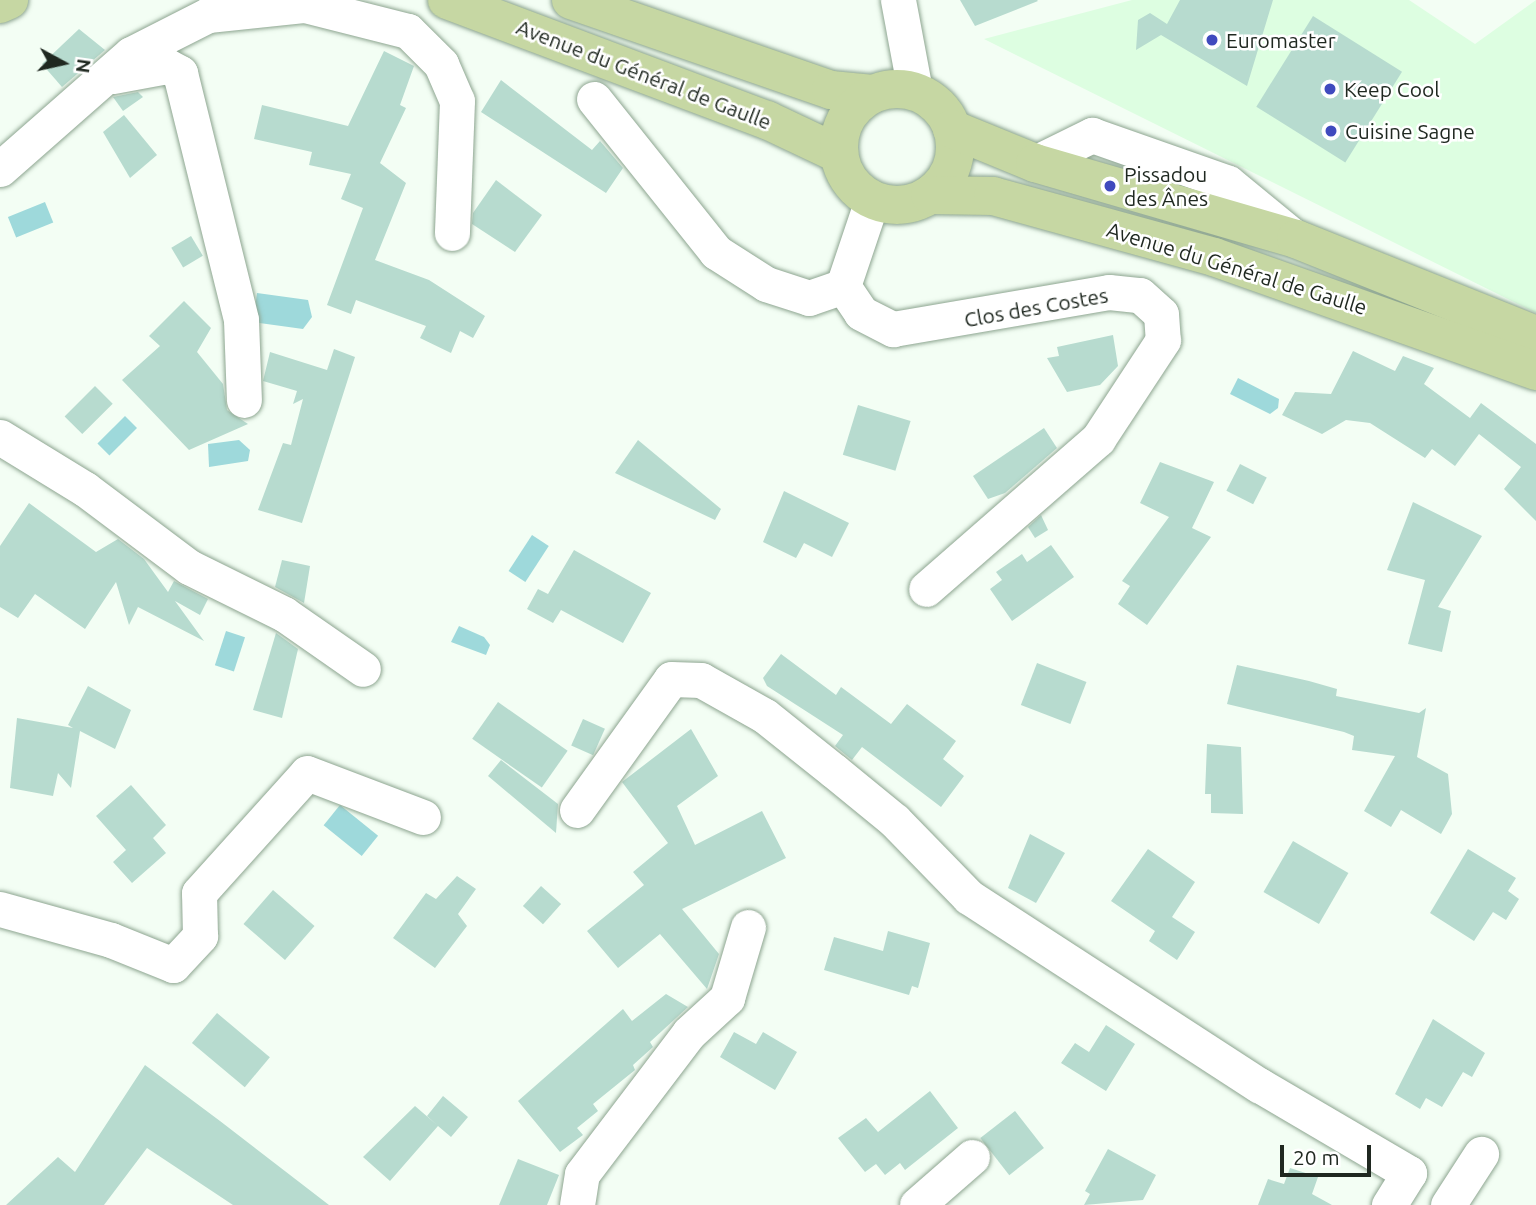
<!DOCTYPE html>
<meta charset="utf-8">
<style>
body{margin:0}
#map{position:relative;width:1536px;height:1205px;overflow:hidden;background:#f3fef4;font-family:Ubuntu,sans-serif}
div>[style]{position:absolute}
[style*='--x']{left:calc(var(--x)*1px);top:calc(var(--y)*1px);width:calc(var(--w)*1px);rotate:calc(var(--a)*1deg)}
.built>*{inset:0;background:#ddfee1}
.water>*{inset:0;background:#9ed9db;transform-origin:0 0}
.building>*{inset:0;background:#b7dbcf;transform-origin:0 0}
.roads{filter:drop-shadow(0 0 2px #8da590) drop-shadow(0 0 2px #8da590)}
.minor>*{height:35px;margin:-17.5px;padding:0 17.5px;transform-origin:17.5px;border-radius:17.5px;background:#fff}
.primary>*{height:38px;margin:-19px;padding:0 19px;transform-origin:19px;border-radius:19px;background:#c6d7a3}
.primary>.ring{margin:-19px;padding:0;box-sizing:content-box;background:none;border:38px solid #c6d7a3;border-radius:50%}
.dots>*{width:19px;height:19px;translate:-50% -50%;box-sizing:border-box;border:4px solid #fff;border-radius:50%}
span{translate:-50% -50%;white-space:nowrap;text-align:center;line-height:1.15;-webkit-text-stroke:5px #fff;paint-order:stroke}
.poi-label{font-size:21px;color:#1f2820}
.left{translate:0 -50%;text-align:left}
.street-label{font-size:21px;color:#1f2820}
.north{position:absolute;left:28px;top:28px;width:70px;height:70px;-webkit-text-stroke:5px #fff;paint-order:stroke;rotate:98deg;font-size:19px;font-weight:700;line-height:28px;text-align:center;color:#1f2820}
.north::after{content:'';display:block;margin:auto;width:24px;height:32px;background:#1f2820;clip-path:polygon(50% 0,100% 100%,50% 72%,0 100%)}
.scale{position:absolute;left:1280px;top:1145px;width:91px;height:32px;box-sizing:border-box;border:4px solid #1f2820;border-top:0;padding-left:9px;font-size:21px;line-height:24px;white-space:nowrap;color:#1f2820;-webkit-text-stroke:5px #fff;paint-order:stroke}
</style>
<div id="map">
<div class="built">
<i style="clip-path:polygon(1132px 0,1409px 0,1475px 44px,1536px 0,1536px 313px,984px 39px)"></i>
</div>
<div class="water">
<i style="left:45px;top:202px;width:22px;height:40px;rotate:68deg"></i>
<i style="clip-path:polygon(257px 293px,308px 300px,312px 317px,303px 329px,253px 322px)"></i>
<i style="clip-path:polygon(1238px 378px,1279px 399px,1278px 408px,1270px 414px,1230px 394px)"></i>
<i style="left:125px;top:416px;width:17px;height:39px;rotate:45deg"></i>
<i style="clip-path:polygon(239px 440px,250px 450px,248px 461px,209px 467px,208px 444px)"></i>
<i style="left:532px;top:535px;width:20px;height:43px;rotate:33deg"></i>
<i style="clip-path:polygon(459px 626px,484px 637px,490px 645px,486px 655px,451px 642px)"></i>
<i style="left:226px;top:631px;width:20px;height:36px;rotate:18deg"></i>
<i style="left:340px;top:805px;width:49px;height:26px;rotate:39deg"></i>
</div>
<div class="building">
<i style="clip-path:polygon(960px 0,1037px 0,1038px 1px,975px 26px)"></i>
<i style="clip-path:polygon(1180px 0,1273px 0,1247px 86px,1161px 35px,1136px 50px,1138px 20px,1150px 13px,1167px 24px)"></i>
<i style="left:1313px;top:16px;width:105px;height:107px;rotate:32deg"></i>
<i style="clip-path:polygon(79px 29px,105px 50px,62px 87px,42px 64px)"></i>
<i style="clip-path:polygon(384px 51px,414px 66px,400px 105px,406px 108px,380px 163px,406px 183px,375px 260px,429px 280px,485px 316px,473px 338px,460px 331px,451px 353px,420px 338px,426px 326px,356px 300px,351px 314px,327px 305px,363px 208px,341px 199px,351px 174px,309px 165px,312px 152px,254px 139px,262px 105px,348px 126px)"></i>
<i style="clip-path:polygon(501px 80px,592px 150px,600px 141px,623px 168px,606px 193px,481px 112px)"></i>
<i style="clip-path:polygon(138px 92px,143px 97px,123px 111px,113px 97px)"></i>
<i style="clip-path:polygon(124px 115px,157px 155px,130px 178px,103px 132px)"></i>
<i style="clip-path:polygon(496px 180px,542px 215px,515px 252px,472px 224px,473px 213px)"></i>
<i style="left:191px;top:236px;width:23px;height:23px;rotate:59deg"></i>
<i style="clip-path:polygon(184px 301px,211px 328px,197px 352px,223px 384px,227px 410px,248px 424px,189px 450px,122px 380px,160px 346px,149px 336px)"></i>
<i style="clip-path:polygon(1113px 335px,1118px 366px,1100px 385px,1067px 392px,1047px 358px,1059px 356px,1057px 347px)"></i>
<i style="clip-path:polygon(334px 349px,355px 357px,302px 523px,258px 510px,283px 443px,291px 445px,303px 399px,293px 404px,297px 391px,263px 381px,270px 352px,327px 370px)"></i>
<i style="clip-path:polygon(1353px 351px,1395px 371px,1403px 356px,1434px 368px,1424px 384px,1470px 418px,1481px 403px,1536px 444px,1536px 521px,1504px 489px,1521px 467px,1479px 434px,1455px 466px,1432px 449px,1425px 458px,1370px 423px,1346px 420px,1322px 434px,1282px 415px,1295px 392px,1331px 394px)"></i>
<i style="left:95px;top:386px;width:25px;height:43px;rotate:45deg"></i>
<i style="left:858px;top:405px;width:55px;height:52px;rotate:17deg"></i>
<i style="clip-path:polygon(1044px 428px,1057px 448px,1005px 493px,988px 499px,973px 476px)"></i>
<i style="clip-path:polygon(638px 440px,721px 509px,715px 520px,615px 473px)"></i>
<i style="clip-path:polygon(1160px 462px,1214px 482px,1192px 528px,1211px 537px,1147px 625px,1118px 604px,1130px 586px,1122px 581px,1169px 517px,1140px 503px)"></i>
<i style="left:1240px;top:464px;width:30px;height:30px;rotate:27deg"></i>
<i style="clip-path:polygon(784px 491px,849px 523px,832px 557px,804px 543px,796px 558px,763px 542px)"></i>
<i style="clip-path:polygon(1413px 502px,1482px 536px,1438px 607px,1451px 611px,1442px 652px,1408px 644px,1425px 580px,1387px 570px)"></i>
<i style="clip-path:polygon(29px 503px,96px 552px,118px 539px,144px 559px,168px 592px,174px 581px,208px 599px,200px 615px,175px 601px,204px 641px,138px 607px,129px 625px,116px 582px,85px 629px,35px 594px,18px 618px,0 607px,0 546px)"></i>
<i style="clip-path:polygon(1041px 515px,1048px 530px,1035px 538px,1028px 527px)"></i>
<i style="clip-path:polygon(1051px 545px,1074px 577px,1012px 621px,990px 589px,1002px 580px,996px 572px,1022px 554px,1027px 562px)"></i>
<i style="clip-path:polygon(574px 550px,651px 593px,623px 643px,561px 610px,553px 623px,527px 609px,538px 589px,548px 594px)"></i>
<i style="clip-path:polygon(282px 560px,310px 566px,304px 603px,275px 587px)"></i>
<i style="clip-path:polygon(276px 633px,298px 649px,282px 718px,253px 710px)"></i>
<i style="clip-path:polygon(781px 654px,836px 695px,841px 687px,891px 724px,907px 704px,956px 741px,943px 759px,964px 776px,941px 807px,862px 747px,852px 760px,835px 746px,843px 735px,767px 686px,763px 678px)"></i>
<i style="left:1037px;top:663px;width:53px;height:45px;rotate:21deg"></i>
<i style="clip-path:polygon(1237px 665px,1309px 681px,1337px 689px,1336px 696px,1419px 713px,1426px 708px,1417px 757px,1448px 774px,1452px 814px,1441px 834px,1401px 810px,1391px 827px,1364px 811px,1395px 756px,1352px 750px,1354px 736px,1344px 732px,1227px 704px)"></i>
<i style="clip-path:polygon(88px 686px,131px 710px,115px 749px,80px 731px,71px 788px,58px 773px,53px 796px,10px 788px,17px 718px,73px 728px,68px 725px)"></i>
<i style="left:498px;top:702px;width:85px;height:45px;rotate:35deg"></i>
<i style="left:583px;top:719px;width:24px;height:29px;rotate:24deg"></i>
<i style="clip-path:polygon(691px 729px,718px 776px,677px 806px,695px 845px,762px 811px,786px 858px,682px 909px,719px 954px,707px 989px,660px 934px,618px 968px,587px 931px,644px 885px,633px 872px,668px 843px,622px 782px)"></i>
<i style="clip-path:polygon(1207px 744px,1241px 747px,1243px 814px,1211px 813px,1211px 794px,1205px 794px)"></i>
<i style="clip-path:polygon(501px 760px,558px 804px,556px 833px,488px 776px)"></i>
<i style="clip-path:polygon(131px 785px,166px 825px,153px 838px,166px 853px,132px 883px,113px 862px,126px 850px,96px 816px)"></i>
<i style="clip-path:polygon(1030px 834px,1065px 853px,1036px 903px,1008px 888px)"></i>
<i style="left:1293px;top:841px;width:64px;height:59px;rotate:30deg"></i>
<i style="clip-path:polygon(1148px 849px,1195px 882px,1172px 917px,1195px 932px,1177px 960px,1149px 941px,1155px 931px,1111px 901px)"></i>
<i style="clip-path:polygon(1468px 849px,1516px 878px,1508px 891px,1519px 899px,1506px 920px,1493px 912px,1474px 941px,1430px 913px)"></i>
<i style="clip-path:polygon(457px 876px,476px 889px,458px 914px,467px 926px,435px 968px,393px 938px,426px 893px,436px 899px)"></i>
<i style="left:541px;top:886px;width:27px;height:27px;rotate:42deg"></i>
<i style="left:273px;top:890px;width:55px;height:45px;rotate:41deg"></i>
<i style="clip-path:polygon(888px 931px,930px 943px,918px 988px,912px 986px,909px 995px,824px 970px,834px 937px,883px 951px)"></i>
<i style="clip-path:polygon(666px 994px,688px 1007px,650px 1042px,653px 1047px,633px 1065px,635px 1070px,593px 1104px,598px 1111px,577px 1128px,583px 1135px,560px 1152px,518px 1101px,623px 1009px,632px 1021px)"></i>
<i style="left:217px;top:1013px;width:69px;height:39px;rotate:40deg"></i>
<i style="clip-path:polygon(1433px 1019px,1485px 1053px,1472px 1077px,1463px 1072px,1442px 1107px,1426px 1098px,1420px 1109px,1395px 1094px)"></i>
<i style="clip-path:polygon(1106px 1025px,1135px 1044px,1106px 1091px,1061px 1063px,1075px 1043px,1089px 1052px)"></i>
<i style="clip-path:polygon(734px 1032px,756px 1044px,763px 1032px,797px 1052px,775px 1090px,720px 1057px)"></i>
<i style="clip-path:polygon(145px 1065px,220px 1121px,329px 1205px,233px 1205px,147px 1148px,104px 1205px,6px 1205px,58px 1157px,75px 1172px)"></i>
<i style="clip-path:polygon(930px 1091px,958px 1128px,905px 1170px,900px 1163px,885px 1175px,876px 1164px,865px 1172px,838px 1138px,866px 1118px,878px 1132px)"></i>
<i style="clip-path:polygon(443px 1096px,468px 1117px,451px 1137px,438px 1126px,390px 1181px,363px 1157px,415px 1106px,437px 1125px,427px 1116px)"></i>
<i style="left:1015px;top:1111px;width:47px;height:44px;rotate:52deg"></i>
<i style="clip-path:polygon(1108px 1149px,1156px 1175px,1143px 1200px,1084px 1205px,1090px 1194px,1085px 1191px)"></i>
<i style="clip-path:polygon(518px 1159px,559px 1175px,547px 1205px,499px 1205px)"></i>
<i style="clip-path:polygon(1290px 1168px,1318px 1177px,1312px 1194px,1332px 1205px,1258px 1205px,1268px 1179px,1284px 1184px)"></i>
</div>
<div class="roads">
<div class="minor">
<i style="--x:898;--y:0;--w:93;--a:79.4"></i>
<i style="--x:113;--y:76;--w:55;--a:-10.5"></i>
<i style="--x:167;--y:66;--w:15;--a:28"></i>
<i style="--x:180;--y:73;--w:254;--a:76.1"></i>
<i style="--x:241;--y:320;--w:80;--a:87.9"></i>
<i style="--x:594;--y:99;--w:196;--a:51.4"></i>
<i style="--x:716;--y:252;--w:59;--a:32.6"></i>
<i style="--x:766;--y:284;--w:45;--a:18"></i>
<i style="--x:809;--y:298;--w:36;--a:-19"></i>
<i style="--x:1035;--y:163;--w:64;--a:-26.2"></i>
<i style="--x:1092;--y:135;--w:144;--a:19.4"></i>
<i style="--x:1228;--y:183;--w:85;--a:39.3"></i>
<i style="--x:0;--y:169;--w:174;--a:-41.3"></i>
<i style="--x:131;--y:54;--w:86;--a:-26.9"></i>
<i style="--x:208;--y:15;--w:98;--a:-5.9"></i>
<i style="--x:305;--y:5;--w:106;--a:14.2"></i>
<i style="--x:408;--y:31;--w:47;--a:45"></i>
<i style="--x:441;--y:64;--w:40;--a:66.6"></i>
<i style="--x:457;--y:101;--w:132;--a:92.2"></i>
<i style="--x:872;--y:200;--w:91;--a:108.6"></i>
<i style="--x:843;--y:286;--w:32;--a:56"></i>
<i style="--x:861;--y:313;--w:36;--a:27"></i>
<i style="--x:893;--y:329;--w:219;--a:-9.7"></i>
<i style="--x:1109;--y:292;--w:31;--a:6"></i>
<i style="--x:1140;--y:295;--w:28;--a:42"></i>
<i style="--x:1161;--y:314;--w:26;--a:86"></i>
<i style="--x:1163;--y:340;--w:118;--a:123.3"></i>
<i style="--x:1098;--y:439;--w:228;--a:138.9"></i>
<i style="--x:0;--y:437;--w:100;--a:31.5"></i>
<i style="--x:85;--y:489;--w:130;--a:36.9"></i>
<i style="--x:189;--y:567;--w:106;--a:26.3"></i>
<i style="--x:284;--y:614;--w:96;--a:34.8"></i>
<i style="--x:577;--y:810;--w:161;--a:-54.3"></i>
<i style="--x:671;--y:679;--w:30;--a:2"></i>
<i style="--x:701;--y:680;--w:73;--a:29.4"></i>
<i style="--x:765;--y:716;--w:88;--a:38.6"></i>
<i style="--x:834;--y:771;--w:79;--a:39.3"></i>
<i style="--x:895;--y:821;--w:106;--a:45.8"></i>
<i style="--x:969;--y:897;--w:346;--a:33"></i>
<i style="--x:1259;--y:1085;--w:174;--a:30.4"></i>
<i style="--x:1409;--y:1173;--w:38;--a:122"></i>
<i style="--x:0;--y:909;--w:115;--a:15.6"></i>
<i style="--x:111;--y:940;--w:67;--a:22"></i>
<i style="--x:173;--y:965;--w:40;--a:-47"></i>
<i style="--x:200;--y:936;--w:43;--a:-91.3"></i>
<i style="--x:199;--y:893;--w:161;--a:-48"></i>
<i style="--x:307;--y:773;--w:124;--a:20.8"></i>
<i style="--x:577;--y:1205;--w:31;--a:-81"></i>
<i style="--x:582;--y:1174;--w:177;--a:-52.8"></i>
<i style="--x:689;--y:1033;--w:52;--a:-42.6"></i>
<i style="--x:727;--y:998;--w:74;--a:-73.5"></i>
<i style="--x:917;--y:1205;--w:73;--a:-41.1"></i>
<i style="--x:1448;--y:1205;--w:61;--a:-57.1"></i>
</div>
<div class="primary">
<i style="--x:447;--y:0;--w:342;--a:20.6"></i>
<i style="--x:767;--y:120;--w:80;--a:25.3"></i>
<i style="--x:571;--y:0;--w:275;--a:19.1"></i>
<i style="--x:831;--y:90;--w:42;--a:5.4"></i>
<i style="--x:0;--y:4;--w:10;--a:-24"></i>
<i class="ring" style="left:839px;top:89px;width:78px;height:78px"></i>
<i style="--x:952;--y:129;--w:90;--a:22.3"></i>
<i style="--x:1035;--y:163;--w:272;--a:16.2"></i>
<i style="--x:1296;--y:239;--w:258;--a:21.8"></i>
<i style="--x:930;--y:195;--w:63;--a:0.9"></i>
<i style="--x:993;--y:196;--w:229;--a:15.4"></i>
<i style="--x:1214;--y:257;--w:342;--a:19.5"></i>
</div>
</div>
<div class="dots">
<i style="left:1212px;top:40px;background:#404abe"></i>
<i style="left:1330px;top:89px;background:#404abe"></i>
<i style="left:1331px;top:131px;background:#404abe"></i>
<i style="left:1110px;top:186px;background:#404abe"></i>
</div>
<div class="poi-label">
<span class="left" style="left:1226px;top:40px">Euromaster</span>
<span class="left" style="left:1344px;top:89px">Keep Cool</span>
<span class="left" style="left:1345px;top:131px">Cuisine Sagne</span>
<span class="left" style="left:1124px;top:186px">Pissadou<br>des Ânes</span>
</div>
<div class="street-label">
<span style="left:644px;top:74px;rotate:21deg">Avenue du Général de Gaulle</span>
<span style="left:1237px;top:268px;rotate:17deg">Avenue du Général de Gaulle</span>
<span style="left:1036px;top:307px;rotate:-10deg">Clos des Costes</span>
</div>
<div class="north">N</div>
<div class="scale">20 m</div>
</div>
